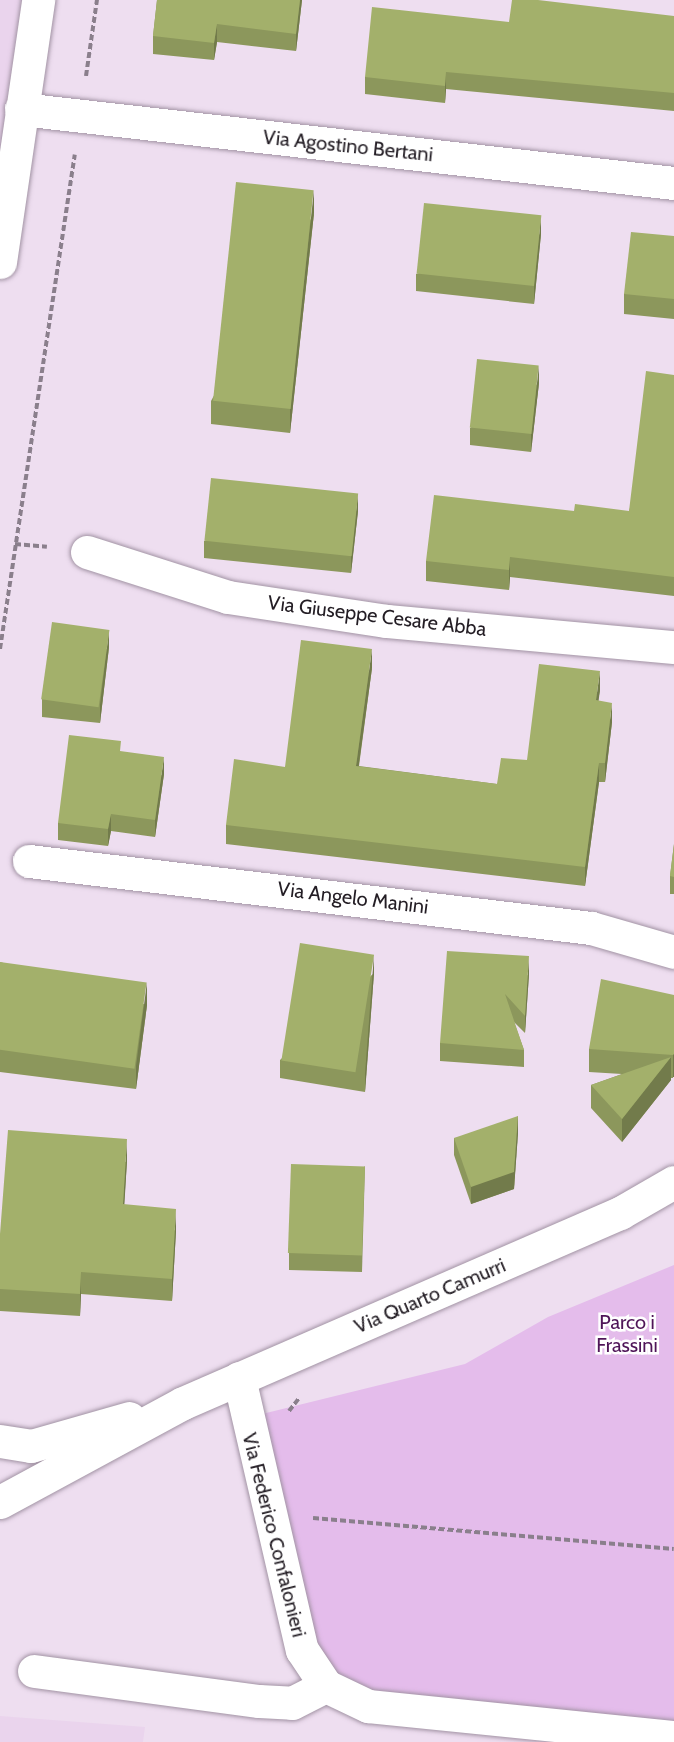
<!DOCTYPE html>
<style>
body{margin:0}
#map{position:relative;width:674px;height:1742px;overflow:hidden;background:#eedef0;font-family:Cabin,sans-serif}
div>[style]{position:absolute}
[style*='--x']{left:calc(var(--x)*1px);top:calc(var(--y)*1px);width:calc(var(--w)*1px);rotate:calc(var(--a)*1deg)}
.built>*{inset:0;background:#ead4ed}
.green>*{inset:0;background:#e4bceb}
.path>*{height:4px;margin-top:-2px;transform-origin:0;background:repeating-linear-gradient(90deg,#8a7f8c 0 6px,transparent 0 9px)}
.roads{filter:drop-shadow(0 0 2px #a293a4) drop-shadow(0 0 2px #a293a4)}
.minor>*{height:33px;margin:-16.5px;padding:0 16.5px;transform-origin:16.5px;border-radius:16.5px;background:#fff}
.major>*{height:33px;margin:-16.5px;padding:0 16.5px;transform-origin:16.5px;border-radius:16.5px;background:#fff}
.wall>*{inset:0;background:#8c975c}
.shaded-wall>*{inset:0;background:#727b4b;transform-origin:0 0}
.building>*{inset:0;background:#a3b06b;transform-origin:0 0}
span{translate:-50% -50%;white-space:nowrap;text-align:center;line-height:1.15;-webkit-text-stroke:5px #fff;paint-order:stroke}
.street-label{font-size:20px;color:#231d24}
.park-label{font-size:20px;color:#4f1558}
</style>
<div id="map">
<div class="built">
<i style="clip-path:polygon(0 0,38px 0,0 260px)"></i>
<i style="clip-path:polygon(0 1716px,145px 1727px,143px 1742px,0 1742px)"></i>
</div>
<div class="green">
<i style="clip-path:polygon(674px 1265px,674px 1737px,326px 1686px,246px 1418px,465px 1364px,548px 1317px)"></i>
</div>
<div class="path">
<i style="--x:86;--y:76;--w:77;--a:-81.8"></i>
<i style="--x:15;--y:544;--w:32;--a:5"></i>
<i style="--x:0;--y:649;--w:500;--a:-81.4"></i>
<i style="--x:289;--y:1411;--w:16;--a:-52"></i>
<i style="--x:313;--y:1518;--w:362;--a:4.9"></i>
</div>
<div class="roads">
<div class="minor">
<i style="--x:21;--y:109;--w:657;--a:6.47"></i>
<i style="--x:87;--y:552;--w:148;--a:17.7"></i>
<i style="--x:228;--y:597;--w:161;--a:8.6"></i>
<i style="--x:387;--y:621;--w:288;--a:5.2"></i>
<i style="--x:29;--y:861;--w:566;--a:6.8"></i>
<i style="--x:591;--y:928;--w:86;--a:16.1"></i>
<i style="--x:239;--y:1378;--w:279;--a:77"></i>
<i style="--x:302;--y:1650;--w:43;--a:56.3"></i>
<i style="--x:326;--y:1686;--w:47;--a:25.5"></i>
<i style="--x:368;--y:1706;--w:308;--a:5.8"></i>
<i style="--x:0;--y:1441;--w:31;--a:9"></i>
<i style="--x:31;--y:1446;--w:102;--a:-15.9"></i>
<i style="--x:0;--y:1502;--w:208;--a:-28.4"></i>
<i style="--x:183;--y:1403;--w:477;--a:-23.5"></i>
<i style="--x:620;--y:1213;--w:62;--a:-29.9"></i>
<i style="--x:34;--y:1671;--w:227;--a:7.6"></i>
<i style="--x:259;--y:1701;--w:33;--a:3"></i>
<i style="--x:292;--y:1703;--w:38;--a:-27"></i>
</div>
<div class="major">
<i style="--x:0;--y:262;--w:265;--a:-81.7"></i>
</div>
</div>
<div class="wall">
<i style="clip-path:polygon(157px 0,302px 0,296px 51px,217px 42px,214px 60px,153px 54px,153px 36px)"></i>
<i style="clip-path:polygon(674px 16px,674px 111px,446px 89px,445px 103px,365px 94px,365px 77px,509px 22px)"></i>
<i style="clip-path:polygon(314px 213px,290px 433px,211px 424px,211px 401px)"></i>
<i style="clip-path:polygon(541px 234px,534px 304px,416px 291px,416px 274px)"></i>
<i style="clip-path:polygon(674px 236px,674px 319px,624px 314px,624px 294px)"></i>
<i style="clip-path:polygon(674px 375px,674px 596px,510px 577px,509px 590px,426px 581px,426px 561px,574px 511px,629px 511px)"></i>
<i style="clip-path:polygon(539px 383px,531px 452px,470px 445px,470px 428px)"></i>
<i style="clip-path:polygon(358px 511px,351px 573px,204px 558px,204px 541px)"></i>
<i style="clip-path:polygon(109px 647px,100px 723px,42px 717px,42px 699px)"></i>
<i style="clip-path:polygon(372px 668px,359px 766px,497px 784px,527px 760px,600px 690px,598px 701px,612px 722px,605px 782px,599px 782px,585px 886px,226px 844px,226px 825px,285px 767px)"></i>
<i style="clip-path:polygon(164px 774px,155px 837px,111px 831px,108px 846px,58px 840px,58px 823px)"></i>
<i style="clip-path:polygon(674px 844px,674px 894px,670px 894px,670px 876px)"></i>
<i style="clip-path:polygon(0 962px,147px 1005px,136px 1089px,0 1072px)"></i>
<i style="clip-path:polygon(374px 973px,365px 1092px,280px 1078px,280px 1060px)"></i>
<i style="clip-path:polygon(529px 974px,525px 1033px,514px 1022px,524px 1050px,524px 1067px,440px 1061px,440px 1043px)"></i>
<i style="clip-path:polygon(674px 995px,673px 1078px,671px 1078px,671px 1080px,622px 1142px,591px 1108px,591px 1085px,622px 1074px,589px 1072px,589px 1049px)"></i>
<i style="clip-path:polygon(518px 1133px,514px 1189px,471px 1204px,454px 1155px,454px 1138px)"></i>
<i style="clip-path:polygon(127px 1161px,124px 1205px,176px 1231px,172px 1301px,81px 1294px,80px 1316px,0 1311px,0 1234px)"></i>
<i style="clip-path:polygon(365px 1166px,362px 1272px,289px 1270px,289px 1253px)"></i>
</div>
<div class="shaded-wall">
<i style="clip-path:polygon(300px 0,302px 0,296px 51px,296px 34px)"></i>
<i style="clip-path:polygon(217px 24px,217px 42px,214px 60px,214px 43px)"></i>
<i style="clip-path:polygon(446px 72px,446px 89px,445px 103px,445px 86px)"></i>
<i style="clip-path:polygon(314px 190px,314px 213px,290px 433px,290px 410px)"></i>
<i style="clip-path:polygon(541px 216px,541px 234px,534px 304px,534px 287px)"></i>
<i style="clip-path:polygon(539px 366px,539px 383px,531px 452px,531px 434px)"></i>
<i style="clip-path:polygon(358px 494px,358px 511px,351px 573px,351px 556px)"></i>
<i style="clip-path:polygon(510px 557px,510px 577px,509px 590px,509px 570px)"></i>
<i style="clip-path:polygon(109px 630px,109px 647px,100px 723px,100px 705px)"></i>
<i style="clip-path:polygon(372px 649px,372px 668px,356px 785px,356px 766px)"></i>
<i style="clip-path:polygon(600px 671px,600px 690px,596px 719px,596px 700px)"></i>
<i style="clip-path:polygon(612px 703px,612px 722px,605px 782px,605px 763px)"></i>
<i style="clip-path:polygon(164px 757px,164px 774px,155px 837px,155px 820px)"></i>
<i style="clip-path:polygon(599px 763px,599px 782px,585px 886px,585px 867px)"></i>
<i style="clip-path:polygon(111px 814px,111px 831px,108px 846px,108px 829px)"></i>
<i style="clip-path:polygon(374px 955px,374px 973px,365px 1092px,365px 1074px)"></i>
<i style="clip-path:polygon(529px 956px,529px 974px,525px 1033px,525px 1016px)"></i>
<i style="clip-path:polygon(147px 982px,147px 1005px,136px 1089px,136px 1066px)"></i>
<i style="left:674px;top:1054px;width:23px;height:1px;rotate:90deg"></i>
<i style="clip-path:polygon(671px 1057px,671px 1080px,622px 1142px,622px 1119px)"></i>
<i style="clip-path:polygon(518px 1116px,518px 1133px,514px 1189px,471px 1204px,471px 1187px)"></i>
<i style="clip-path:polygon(127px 1139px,127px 1161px,123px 1227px,123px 1204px)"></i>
<i style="clip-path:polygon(176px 1209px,176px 1231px,172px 1301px,172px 1279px)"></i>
<i style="clip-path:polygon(81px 1272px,81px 1294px,80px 1316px,80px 1294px)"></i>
</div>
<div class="building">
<i style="clip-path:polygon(157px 0,300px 0,296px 34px,217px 24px,214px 43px,153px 36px)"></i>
<i style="clip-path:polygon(512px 0,538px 0,674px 16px,674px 93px,446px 72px,445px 86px,365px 77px,372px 7px,509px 22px)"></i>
<i style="left:236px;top:182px;width:78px;height:220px;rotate:6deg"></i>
<i style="left:424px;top:203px;width:118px;height:71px;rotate:6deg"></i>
<i style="clip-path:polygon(631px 232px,674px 236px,674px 299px,624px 294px)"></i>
<i style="left:477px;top:359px;width:62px;height:69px;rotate:6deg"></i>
<i style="clip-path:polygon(646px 371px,674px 375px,674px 577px,510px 557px,509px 570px,426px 561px,434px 495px,574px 511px,575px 504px,629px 511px)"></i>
<i style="left:211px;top:478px;width:148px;height:63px;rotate:6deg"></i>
<i style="left:52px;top:622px;width:58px;height:78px;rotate:8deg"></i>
<i style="clip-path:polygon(301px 640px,372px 649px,356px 766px,497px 784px,501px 758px,527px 760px,539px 664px,600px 671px,596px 700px,612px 703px,605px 763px,599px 763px,585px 867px,226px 825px,234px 759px,285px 767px)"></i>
<i style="clip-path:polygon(69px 735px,121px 741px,120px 751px,164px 757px,155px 820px,111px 814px,108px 829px,58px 823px)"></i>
<i style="clip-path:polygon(674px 844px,674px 877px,670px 876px)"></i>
<i style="left:300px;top:943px;width:75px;height:119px;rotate:9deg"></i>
<i style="clip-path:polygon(447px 951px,529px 956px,525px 1016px,505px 994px,524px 1050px,440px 1043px)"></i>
<i style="left:0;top:962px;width:148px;height:87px;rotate:8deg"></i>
<i style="clip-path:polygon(601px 979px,674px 995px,674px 1054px,673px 1055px,589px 1049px)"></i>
<i style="clip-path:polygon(671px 1057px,622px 1119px,591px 1085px)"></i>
<i style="clip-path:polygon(518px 1116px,514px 1172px,471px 1187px,454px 1138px)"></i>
<i style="clip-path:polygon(8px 1130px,127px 1139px,123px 1204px,176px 1209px,172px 1279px,81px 1272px,80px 1294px,0 1289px,0 1234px)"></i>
<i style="left:291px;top:1164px;width:74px;height:89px;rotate:2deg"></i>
</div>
<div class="street-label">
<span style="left:348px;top:146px;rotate:6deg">Via Agostino Bertani</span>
<span style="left:377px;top:616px;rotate:7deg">Via Giuseppe Cesare Abba</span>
<span style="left:353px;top:898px;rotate:7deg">Via Angelo Manini</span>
<span style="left:430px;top:1296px;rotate:-23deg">Via Quarto Camurri</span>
<span style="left:274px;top:1535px;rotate:76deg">Via Federico Confalonieri</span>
</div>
<div class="park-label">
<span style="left:627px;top:1334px">Parco i<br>Frassini</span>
</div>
</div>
